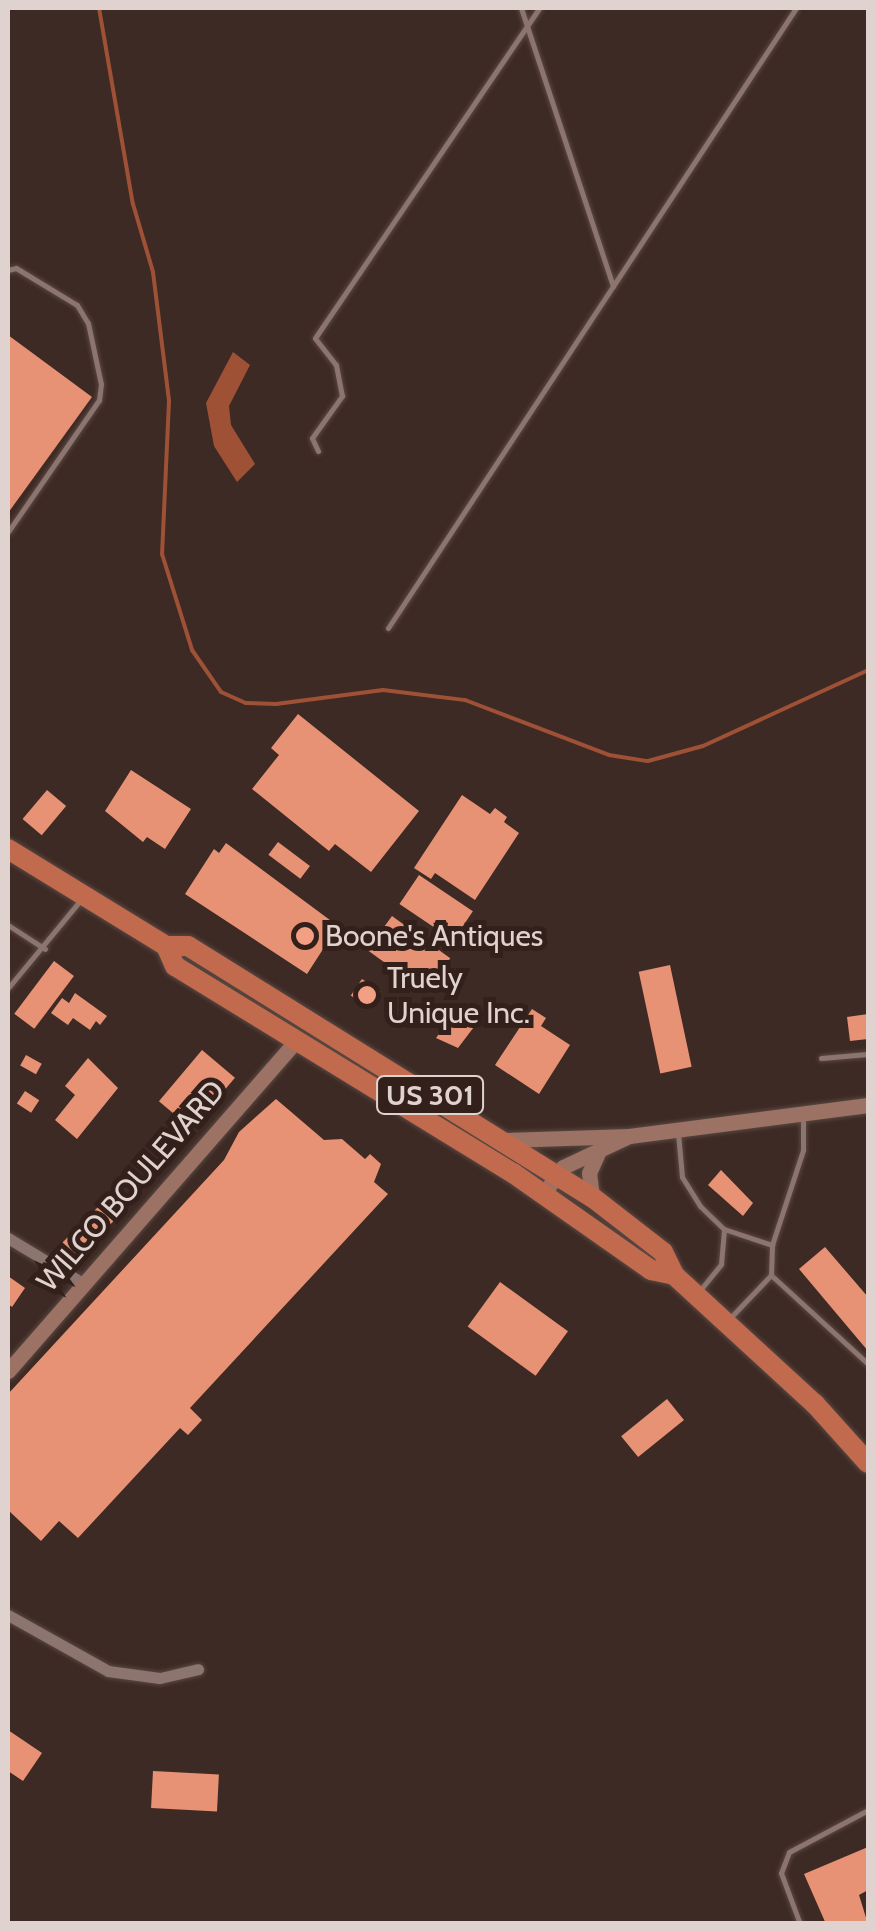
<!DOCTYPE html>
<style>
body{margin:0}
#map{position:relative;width:876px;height:1931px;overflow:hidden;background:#3e2a24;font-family:Cabin,sans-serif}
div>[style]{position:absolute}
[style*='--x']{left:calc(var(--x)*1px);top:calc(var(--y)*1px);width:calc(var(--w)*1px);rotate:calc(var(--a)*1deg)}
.water>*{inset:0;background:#9f5136}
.stream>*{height:4px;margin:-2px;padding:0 2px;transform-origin:2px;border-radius:2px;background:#9f5136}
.building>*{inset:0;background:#e79275;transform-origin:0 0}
.roads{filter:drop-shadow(0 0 2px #594843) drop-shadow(0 0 2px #594843)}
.lane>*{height:5px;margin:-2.5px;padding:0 2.5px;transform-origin:2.5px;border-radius:2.5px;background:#8c756e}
.street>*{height:11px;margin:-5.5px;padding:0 5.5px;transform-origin:5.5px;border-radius:5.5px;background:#8c756e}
.secondary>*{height:15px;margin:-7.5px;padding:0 7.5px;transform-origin:7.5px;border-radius:7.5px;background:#9c7264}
.highway>*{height:20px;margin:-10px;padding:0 10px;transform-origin:10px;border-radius:10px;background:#c26a4d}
.dots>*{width:28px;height:28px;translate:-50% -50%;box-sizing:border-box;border:5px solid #33201a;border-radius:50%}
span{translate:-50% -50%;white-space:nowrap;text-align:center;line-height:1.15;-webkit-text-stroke:10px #33201a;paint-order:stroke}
.shield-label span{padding:2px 8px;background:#33201a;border:2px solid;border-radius:8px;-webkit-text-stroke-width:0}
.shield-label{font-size:28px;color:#e0d3cf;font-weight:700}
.poi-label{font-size:30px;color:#e0d3cf}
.left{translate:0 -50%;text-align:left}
.street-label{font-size:30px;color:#e0d3cf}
.frame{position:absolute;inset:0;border:10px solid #e0d3cf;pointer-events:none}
</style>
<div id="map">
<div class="water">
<i style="clip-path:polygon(233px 352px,250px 365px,229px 406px,231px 425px,255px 464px,237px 482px,214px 446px,206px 403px)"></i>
</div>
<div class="stream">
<i style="--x:99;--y:8;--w:199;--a:80.2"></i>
<i style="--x:133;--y:204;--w:71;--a:73.6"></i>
<i style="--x:153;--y:272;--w:130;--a:82.9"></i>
<i style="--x:169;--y:401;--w:153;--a:92.6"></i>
<i style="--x:162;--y:554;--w:101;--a:72.6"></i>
<i style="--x:192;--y:650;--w:51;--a:55.4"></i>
<i style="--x:221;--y:692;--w:27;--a:24"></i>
<i style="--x:246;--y:703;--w:30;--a:2"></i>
<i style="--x:276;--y:704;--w:108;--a:-7.5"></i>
<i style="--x:383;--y:690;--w:83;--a:7"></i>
<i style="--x:465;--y:700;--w:154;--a:20.9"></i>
<i style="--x:609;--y:755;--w:39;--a:9"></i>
<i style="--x:648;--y:761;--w:57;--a:-15.3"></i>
<i style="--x:703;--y:746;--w:182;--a:-24.7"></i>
</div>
<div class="building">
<i style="clip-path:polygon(8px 335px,92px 397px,8px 513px)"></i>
<i style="clip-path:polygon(298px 714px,419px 811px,371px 872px,335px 844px,329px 851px,252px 789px,279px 755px,271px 748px)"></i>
<i style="clip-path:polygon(131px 770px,191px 809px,165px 849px,147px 837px,143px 842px,105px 811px)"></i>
<i style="left:47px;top:790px;width:25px;height:38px;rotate:40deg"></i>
<i style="clip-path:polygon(462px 795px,490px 814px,495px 808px,507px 817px,504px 822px,519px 833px,475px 900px,435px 873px,431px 879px,414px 868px)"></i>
<i style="left:278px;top:842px;width:40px;height:16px;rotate:37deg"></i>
<i style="clip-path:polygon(226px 843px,338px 926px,307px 974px,185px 894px,214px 849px,219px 853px)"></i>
<i style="left:419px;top:875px;width:65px;height:35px;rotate:34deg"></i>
<i style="left:392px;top:916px;width:72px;height:42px;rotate:36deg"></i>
<i style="left:54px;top:961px;width:25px;height:66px;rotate:37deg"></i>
<i style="left:670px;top:965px;width:104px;height:32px;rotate:78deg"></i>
<i style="left:362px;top:979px;width:23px;height:20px;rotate:34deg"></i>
<i style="clip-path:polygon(75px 993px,107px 1016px,100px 1025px,96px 1021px,90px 1030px,73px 1018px,68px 1025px,51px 1013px,62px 998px,69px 1003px)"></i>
<i style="clip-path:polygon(460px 1004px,480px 1019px,458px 1048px,436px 1038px)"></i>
<i style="clip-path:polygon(532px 1009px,546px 1018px,541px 1026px,570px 1045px,539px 1094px,495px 1065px)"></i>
<i style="clip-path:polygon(868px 1014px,868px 1039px,850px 1041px,847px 1017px)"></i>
<i style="left:202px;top:1050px;width:43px;height:67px;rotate:40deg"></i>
<i style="left:26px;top:1055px;width:18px;height:12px;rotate:29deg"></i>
<i style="clip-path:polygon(88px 1058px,118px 1088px,77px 1139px,55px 1120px,75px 1095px,65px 1086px)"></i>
<i style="left:25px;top:1091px;width:17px;height:15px;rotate:33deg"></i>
<i style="clip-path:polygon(276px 1099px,324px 1140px,342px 1139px,365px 1159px,370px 1154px,381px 1164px,374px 1182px,388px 1194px,190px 1408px,202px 1420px,188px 1435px,180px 1428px,78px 1538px,59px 1521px,41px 1541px,8px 1510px,8px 1394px,224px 1160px,239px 1132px)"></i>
<i style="clip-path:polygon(721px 1170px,753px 1203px,743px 1216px,708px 1185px)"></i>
<i style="left:111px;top:1194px;width:21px;height:71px;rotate:45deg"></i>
<i style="clip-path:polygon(825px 1247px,868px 1297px,868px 1351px,799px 1269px)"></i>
<i style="clip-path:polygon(8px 1276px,25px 1288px,12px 1307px,8px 1304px)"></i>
<i style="left:500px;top:1282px;width:84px;height:55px;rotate:36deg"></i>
<i style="left:667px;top:1399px;width:27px;height:59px;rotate:51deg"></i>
<i style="clip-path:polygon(8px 1730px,42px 1753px,23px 1781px,8px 1771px)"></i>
<i style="left:153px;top:1771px;width:66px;height:37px;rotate:3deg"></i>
<i style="clip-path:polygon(868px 1847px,868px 1890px,859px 1895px,868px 1924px,826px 1924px,804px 1874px)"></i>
</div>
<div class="roads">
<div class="lane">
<i style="--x:521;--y:8;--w:293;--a:71.7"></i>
<i style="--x:8;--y:270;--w:8;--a:-14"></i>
<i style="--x:16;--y:268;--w:71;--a:31.2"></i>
<i style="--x:77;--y:305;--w:21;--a:59"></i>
<i style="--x:88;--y:323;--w:62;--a:78"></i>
<i style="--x:101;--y:384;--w:16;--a:97"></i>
<i style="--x:99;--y:400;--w:160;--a:124.6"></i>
<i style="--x:318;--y:451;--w:14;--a:-115"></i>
<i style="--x:312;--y:438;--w:52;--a:-54.5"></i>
<i style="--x:342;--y:396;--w:32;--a:-101"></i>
<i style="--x:336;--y:365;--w:34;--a:-128"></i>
<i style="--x:315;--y:338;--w:399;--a:-55.8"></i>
<i style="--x:388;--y:628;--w:742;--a:-56.65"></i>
<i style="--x:8;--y:925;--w:44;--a:33"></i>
<i style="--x:8;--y:988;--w:112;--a:-50.5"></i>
<i style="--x:821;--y:1058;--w:47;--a:-4.9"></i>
<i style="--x:678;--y:1133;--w:44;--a:84.8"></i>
<i style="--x:682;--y:1177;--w:34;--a:58"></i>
<i style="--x:700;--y:1206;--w:33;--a:44"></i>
<i style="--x:724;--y:1229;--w:51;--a:18.4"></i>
<i style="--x:772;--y:1245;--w:100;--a:-71.9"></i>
<i style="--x:803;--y:1150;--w:36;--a:-90"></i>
<i style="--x:771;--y:1275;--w:132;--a:42.5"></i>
<i style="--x:701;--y:1289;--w:32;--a:-51"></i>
<i style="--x:721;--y:1264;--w:35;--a:-85"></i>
<i style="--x:731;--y:1317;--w:58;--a:-46.4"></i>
<i style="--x:771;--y:1275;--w:30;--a:-88"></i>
<i style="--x:800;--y:1924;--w:54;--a:-110.4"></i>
<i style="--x:781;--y:1873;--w:22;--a:-69"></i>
<i style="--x:789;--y:1852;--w:89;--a:-28"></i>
</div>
<div class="street">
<i style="--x:8;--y:1238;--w:85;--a:31.1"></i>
<i style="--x:8;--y:1615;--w:115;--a:29.2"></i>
<i style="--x:108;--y:1671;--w:52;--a:7.7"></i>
<i style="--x:160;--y:1678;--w:39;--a:-13"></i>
</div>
<div class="secondary">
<i style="--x:505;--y:1140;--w:124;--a:-1.8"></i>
<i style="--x:629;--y:1136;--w:241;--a:-7.4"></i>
<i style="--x:544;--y:1193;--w:32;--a:-54"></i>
<i style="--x:563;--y:1167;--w:73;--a:-25.2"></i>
<i style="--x:592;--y:1197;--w:24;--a:-97"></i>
<i style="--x:589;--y:1173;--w:24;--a:-66"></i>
<i style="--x:8;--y:1371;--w:441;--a:-48.9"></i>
</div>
<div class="highway">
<i style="--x:8;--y:849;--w:185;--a:31.5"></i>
<i style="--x:166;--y:946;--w:22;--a:0"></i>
<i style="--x:188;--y:946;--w:476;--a:31.9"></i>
<i style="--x:592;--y:1197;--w:90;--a:37.8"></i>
<i style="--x:663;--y:1252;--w:25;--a:64"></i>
<i style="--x:674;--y:1275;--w:191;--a:42.5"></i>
<i style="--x:815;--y:1404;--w:79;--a:48.1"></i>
<i style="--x:166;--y:946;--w:22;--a:66"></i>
<i style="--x:175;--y:966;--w:396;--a:31.5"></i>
<i style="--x:513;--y:1173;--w:169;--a:35.1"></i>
<i style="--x:651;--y:1270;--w:24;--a:12"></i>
</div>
</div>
<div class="dots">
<i style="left:305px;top:936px;background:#f39f83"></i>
<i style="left:367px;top:995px;background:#f39f83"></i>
</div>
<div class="shield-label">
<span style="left:430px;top:1095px">US 301</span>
</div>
<div class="poi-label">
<span class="left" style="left:325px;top:936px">Boone's Antiques</span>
<span class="left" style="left:387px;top:995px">Truely<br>Unique Inc.</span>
</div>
<div class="street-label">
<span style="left:131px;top:1186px;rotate:-49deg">WILCO BOULEVARD</span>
</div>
<div class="frame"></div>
</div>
